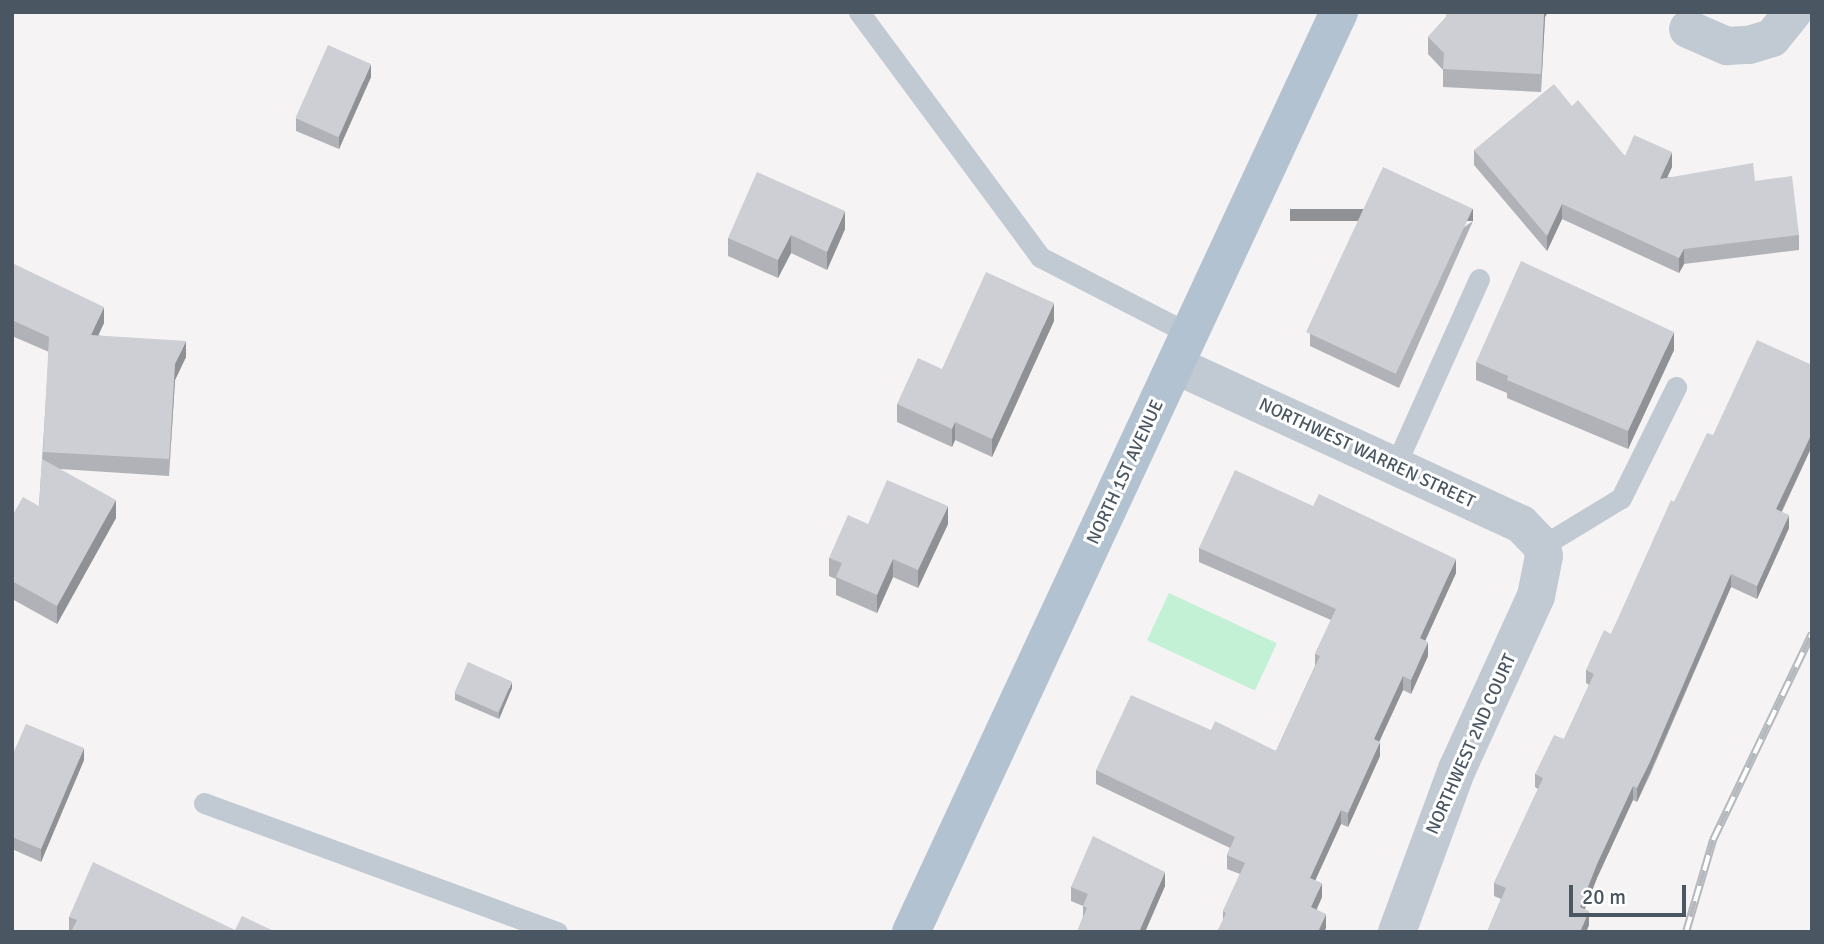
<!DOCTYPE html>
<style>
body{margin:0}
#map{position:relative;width:1824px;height:944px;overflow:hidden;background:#f5f3f3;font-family:Signika,sans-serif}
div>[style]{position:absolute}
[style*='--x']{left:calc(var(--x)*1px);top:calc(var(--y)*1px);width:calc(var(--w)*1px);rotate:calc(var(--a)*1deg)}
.green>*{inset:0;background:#c3f1d5;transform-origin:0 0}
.service>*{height:21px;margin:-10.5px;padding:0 10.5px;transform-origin:10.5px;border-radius:10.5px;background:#c1cad2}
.minor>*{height:38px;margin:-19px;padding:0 19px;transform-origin:19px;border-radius:19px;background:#c1cad2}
.primary>*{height:38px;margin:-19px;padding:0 19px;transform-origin:19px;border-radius:19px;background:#b3c2d1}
.rail>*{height:8px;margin-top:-4px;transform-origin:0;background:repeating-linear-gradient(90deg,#fff 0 16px,#b5b8bd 0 32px);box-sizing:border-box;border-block:2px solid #b5b8bd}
.wall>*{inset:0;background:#b0b2b7}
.shaded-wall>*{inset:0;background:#909195;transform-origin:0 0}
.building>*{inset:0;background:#cdcfd5;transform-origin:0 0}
span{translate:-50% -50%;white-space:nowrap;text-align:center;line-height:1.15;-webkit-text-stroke:6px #fff;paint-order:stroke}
.street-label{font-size:18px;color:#4a5661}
.frame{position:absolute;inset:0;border:14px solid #4a5661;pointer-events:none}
.scale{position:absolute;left:1569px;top:885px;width:117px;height:32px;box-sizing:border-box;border:4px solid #4a5661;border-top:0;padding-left:9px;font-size:21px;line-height:24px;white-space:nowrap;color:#4a5661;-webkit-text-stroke:5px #fff;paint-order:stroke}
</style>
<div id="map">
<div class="green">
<i style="left:1169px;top:593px;width:119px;height:52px;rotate:25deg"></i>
</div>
<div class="service">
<i style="--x:859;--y:12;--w:305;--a:53.5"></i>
<i style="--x:1040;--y:257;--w:169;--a:27.2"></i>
<i style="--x:1395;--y:466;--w:205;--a:-65.8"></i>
<i style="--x:1542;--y:546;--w:92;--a:-31.3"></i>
<i style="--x:1621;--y:498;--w:124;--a:-63.6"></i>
<i style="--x:204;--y:803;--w:376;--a:20.1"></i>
</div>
<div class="minor">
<i style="--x:1688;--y:29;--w:43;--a:23.6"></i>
<i style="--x:1727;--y:46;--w:22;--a:-3"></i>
<i style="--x:1749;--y:45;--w:24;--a:-17"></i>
<i style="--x:1772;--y:38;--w:33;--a:-51"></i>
<i style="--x:1175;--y:365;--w:381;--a:24.7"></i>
<i style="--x:1521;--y:524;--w:30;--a:46"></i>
<i style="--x:1542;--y:546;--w:10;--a:79"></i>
<i style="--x:1544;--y:556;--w:41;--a:101.3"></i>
<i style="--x:1536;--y:596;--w:190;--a:114.5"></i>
<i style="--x:1457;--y:769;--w:174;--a:110.2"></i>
</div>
<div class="primary">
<i style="--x:911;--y:932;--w:1015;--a:-65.05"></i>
</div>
<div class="rail">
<i style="--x:1686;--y:932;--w:96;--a:-73.6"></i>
<i style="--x:1713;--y:840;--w:229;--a:-64.4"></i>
</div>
<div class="wall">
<i style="clip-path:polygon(1447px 12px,1548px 12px,1545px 17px,1541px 92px,1443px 87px,1443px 70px,1428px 54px,1428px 37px,1446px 17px)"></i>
<i style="clip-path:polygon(371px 77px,339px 149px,296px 131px,296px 118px)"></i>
<i style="clip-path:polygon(1572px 106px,1625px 156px,1672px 167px,1667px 177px,1755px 181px,1799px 235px,1799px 250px,1684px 264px,1679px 273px,1562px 219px,1547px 251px,1474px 165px,1474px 150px)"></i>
<i style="clip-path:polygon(1473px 221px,1399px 388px,1310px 346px,1310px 334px)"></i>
<i style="clip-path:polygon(845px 229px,827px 270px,791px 253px,778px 278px,728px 256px,728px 238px)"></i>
<i style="clip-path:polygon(12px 263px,104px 323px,98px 335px,186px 357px,175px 380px,169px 476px,60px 469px,116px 518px,57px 624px,12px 599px,12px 516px,39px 506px,49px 352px,12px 336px)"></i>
<i style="clip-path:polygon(1054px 321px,992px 457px,955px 440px,952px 447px,897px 422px,897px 404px,942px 369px)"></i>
<i style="clip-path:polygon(1674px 350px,1628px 449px,1507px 398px,1507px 393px,1476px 380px,1476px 362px)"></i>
<i style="clip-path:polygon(1812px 365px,1812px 446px,1782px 512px,1789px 528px,1757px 599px,1731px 587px,1650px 775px,1637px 802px,1633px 800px,1597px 878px,1585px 909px,1589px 925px,1586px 932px,1487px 932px,1501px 899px,1494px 896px,1494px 883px,1538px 789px,1535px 787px,1535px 774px,1564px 739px,1589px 685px,1586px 683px,1586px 670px,1611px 634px,1674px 502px,1713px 435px)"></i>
<i style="clip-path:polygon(868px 524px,948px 524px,918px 588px,893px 577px,877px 613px,836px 595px,836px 579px,829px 576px,829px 558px)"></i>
<i style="clip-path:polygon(1199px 548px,1456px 573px,1425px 641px,1428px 656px,1411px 694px,1403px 690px,1379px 742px,1380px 756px,1348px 827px,1341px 824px,1315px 880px,1322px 897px,1317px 909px,1326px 928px,1324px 932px,1217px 932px,1223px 921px,1223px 911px,1240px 874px,1227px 869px,1227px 855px,1230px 848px,1096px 784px,1096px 770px,1211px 730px,1276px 751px,1315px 666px,1315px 654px,1331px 620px,1199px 562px)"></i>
<i style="clip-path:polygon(512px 688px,499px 719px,455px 700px,455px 693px)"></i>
<i style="clip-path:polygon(12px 756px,84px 760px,41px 862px,12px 849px)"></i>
<i style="clip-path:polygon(1165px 886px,1145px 932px,1077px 932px,1083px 917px,1083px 906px,1071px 901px,1071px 887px)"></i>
<i style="clip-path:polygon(69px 917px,235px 930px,276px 932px,69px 932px)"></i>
</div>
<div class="shaded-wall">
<i style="clip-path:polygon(1544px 12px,1548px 12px,1545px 17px,1541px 92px)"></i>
<i style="clip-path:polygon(371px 64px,371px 77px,339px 149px,339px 137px)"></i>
<i style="clip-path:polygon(1672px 152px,1672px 167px,1660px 193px,1660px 179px)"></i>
<i style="clip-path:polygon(1562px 204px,1562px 219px,1547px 251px,1547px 236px)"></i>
<i style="left:1473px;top:209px;width:12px;height:183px;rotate:90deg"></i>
<i style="clip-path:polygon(845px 211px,845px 229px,827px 270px,827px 252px)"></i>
<i style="clip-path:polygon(791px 235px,791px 253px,778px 278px,778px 260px)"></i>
<i style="clip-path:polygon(1684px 249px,1684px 264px,1679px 273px,1679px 258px)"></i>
<i style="clip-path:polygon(1054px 303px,1054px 321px,992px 457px,992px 439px)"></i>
<i style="clip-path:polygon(104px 307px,104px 323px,91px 351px,91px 335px)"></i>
<i style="clip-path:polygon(1674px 332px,1674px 350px,1628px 449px,1628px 431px)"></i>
<i style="clip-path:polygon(186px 341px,186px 357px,175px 380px,169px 476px,175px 364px)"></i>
<i style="clip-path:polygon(955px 422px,955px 440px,952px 447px,952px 429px)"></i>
<i style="clip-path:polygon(1812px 433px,1812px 446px,1776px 523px,1776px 509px)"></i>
<i style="clip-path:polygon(116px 500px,116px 518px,57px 624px,57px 606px)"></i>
<i style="clip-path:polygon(948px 506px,948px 524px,918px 588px,918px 570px)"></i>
<i style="clip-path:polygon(1789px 515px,1789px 528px,1757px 599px,1757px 586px)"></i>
<i style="clip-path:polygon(893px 559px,893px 577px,877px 613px,877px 595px)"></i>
<i style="clip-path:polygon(1456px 559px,1456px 573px,1420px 652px,1420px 638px)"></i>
<i style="clip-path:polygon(1731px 574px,1731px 587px,1637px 802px,1637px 788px)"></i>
<i style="clip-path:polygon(1428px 642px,1428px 656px,1411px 694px,1411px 680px)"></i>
<i style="clip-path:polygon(1403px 676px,1403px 690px,1374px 753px,1374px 739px)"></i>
<i style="clip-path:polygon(512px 682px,512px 688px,499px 719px,499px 713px)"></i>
<i style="clip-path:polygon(1380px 742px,1380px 756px,1348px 827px,1348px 813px)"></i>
<i style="clip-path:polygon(84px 748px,84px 760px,41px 862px,41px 849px)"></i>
<i style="clip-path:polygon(1633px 786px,1633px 800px,1597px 878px,1580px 921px,1580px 907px,1597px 864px)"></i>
<i style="clip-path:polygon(1341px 810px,1341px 824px,1310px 892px,1310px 878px)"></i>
<i style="clip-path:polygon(1165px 872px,1165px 886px,1145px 932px,1139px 932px)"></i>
<i style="clip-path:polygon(1322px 883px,1322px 897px,1311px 921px,1311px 907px)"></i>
<i style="clip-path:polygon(1589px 911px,1589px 925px,1586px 932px,1580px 932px)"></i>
<i style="clip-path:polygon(1326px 914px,1326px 928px,1324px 932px,1318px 932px)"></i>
</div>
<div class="building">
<i style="clip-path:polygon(1447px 12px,1544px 12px,1541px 74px,1443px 69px,1444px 53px,1428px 37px,1446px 17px)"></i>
<i style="left:328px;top:45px;width:47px;height:80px;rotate:24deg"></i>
<i style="clip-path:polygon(1554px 84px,1572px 106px,1578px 100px,1625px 156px,1634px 135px,1672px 152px,1660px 179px,1753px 163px,1755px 181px,1792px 176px,1799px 235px,1684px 249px,1679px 258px,1562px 204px,1547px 236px,1474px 150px)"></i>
<i style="left:1383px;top:167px;width:99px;height:182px;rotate:25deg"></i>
<i style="clip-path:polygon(757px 172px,845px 211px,827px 252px,791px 235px,778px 260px,728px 238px)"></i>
<i style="clip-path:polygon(1521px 261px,1674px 332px,1628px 431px,1507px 380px,1508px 376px,1476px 362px)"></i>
<i style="clip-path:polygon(12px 263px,104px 307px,91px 335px,186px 341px,175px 364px,169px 459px,43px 452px,49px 337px,12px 320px)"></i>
<i style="clip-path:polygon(986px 272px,1054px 303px,992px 439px,955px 422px,952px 429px,897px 404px,918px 358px,942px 369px)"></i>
<i style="clip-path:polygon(1757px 340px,1812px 365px,1812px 433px,1776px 509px,1789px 515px,1757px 586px,1731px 574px,1650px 762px,1637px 788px,1633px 786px,1597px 864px,1580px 907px,1589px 911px,1580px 932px,1487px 932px,1506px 888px,1494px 883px,1543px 778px,1535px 774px,1554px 735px,1564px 739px,1594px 674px,1586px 670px,1604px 630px,1611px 634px,1671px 500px,1674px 502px,1707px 433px,1713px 435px)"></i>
<i style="clip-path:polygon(42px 459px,116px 500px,57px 606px,12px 581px,12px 516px,23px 497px,39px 506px)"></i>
<i style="clip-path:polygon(1235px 470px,1313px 506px,1319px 494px,1456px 559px,1420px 638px,1428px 642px,1411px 680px,1403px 676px,1374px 739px,1380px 742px,1348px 813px,1341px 810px,1310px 878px,1322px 883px,1311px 907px,1326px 914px,1318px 932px,1217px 932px,1226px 913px,1223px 911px,1245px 863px,1227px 855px,1235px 837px,1096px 770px,1131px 695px,1211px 730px,1215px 721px,1276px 751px,1320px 656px,1315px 654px,1336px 609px,1199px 548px)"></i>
<i style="clip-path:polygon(887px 480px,948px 506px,918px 570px,893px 559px,877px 595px,836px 577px,842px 563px,829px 558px,848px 515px,868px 524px)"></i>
<i style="left:468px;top:662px;width:48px;height:34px;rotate:24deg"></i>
<i style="clip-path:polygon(26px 724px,84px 748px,41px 849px,12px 837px,12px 756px)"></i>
<i style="clip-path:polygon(1093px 836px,1165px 872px,1139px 932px,1077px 932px,1087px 908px,1083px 906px,1088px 894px,1071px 887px)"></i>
<i style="clip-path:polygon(93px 862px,235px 930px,242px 916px,276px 932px,76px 932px,72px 930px,77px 920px,69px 917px)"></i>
</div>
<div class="street-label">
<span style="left:1367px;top:453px;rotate:25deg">NORTHWEST WARREN STREET</span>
<span style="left:1125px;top:472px;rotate:-65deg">NORTH 1ST AVENUE</span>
<span style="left:1471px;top:744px;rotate:-66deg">NORTHWEST 2ND COURT</span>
</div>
<div class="frame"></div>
<div class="scale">20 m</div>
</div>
